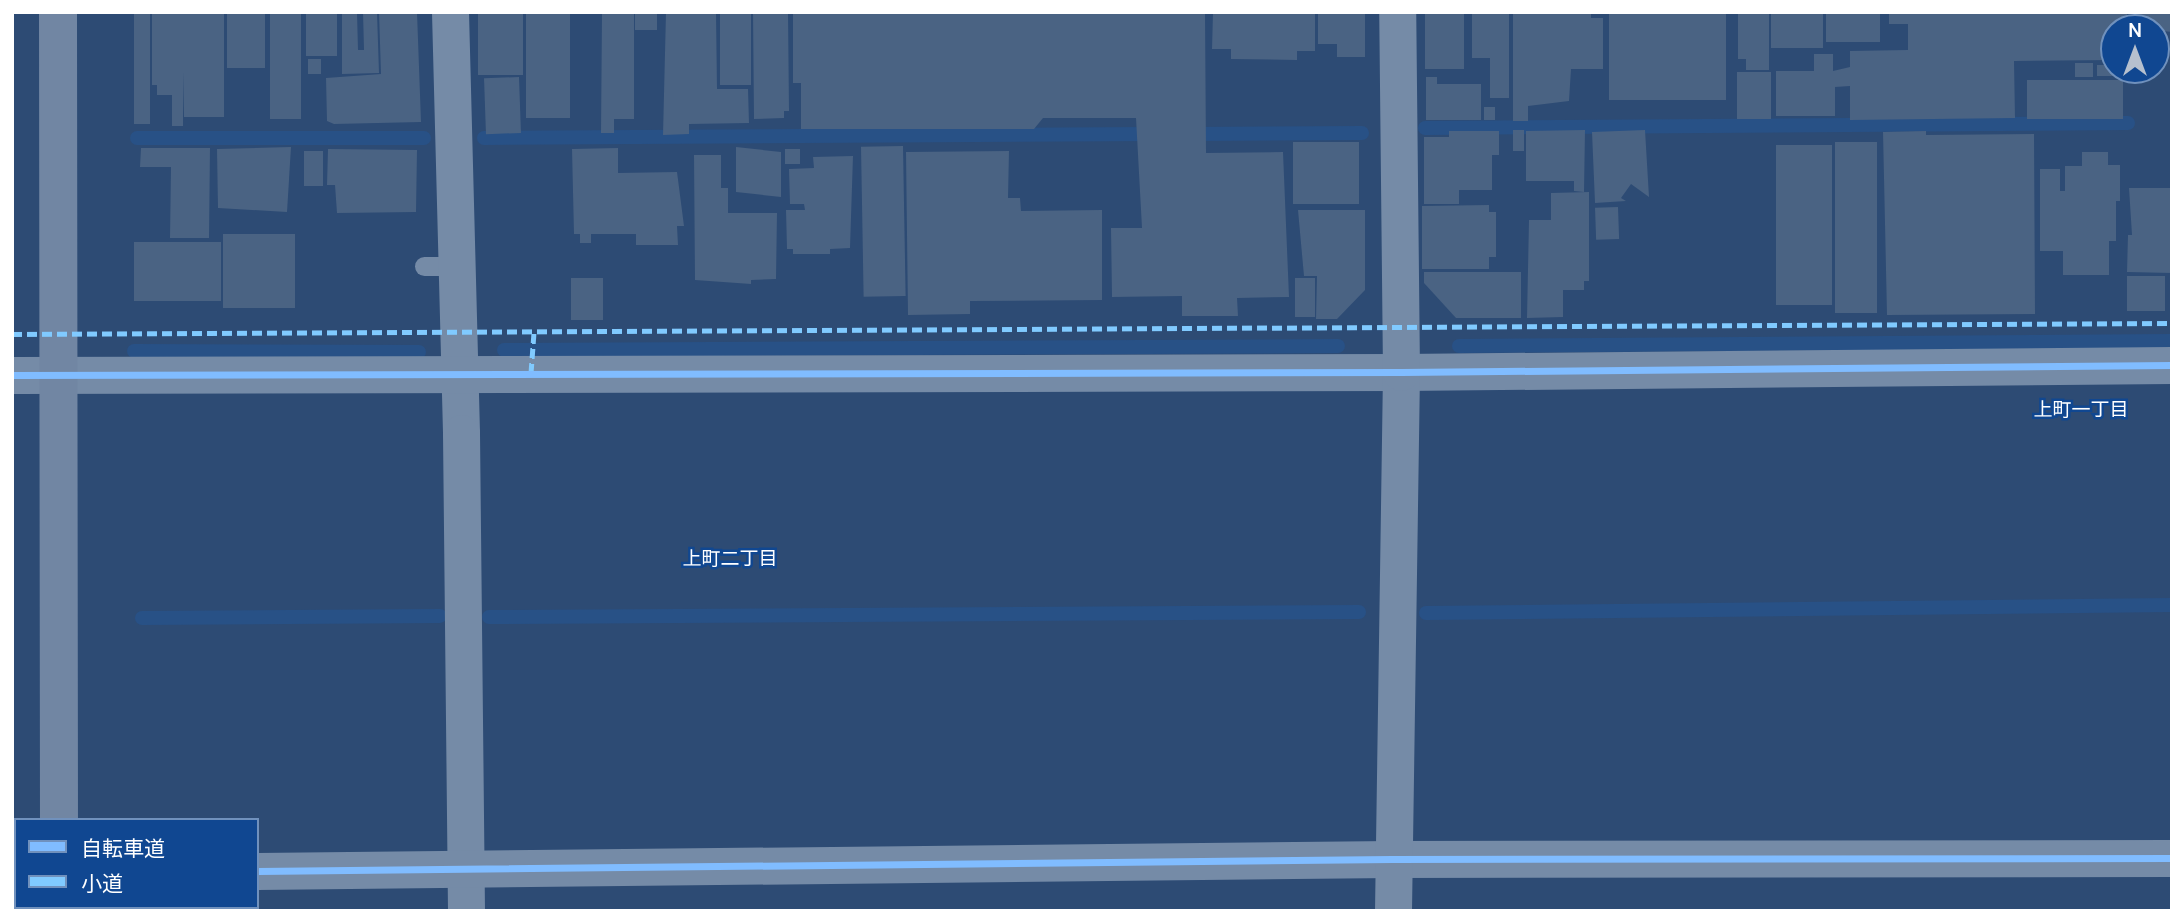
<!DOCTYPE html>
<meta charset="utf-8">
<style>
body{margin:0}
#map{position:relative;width:2184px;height:923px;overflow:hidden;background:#2d4b74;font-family:Manrope,"Noto Sans JP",sans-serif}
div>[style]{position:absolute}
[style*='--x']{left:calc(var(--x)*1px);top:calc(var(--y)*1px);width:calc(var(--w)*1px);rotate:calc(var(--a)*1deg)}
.stream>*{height:14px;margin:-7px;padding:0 7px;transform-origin:7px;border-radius:7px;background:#285186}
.building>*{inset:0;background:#4a6383;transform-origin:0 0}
.lane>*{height:19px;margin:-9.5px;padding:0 9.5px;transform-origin:9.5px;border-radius:9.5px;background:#758ba7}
.street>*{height:37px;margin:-18.5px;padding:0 18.5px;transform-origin:18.5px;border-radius:18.5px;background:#758ba7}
.secondary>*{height:38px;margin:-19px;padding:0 19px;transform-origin:19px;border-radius:19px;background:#7186a3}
.quiet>*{height:5px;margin-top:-2.5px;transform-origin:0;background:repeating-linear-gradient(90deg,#80caff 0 10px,transparent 0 15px)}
.cycleway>*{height:7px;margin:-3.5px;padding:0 3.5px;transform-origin:3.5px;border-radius:3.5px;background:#80bcff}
span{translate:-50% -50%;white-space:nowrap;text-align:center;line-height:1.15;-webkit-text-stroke:5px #104791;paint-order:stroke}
.neighbourhood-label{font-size:19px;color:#fff}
.frame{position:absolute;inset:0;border:14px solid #fff;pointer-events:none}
.legend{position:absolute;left:14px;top:818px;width:245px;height:91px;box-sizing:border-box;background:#104791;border:2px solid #7091bd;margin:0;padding:9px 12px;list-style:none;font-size:21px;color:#fff}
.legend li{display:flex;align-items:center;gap:14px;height:35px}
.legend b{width:35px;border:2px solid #7091bd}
.north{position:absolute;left:2100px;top:14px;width:70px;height:70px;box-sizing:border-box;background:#104791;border:2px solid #7091bd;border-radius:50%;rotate:0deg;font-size:19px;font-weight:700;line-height:28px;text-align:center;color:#fff}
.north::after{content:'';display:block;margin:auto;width:24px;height:32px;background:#b6c0ce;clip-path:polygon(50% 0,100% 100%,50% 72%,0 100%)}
</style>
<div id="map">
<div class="stream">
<i style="--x:1425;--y:128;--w:703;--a:-0.41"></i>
<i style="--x:1189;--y:134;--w:173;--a:-0.3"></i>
<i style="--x:137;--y:138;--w:287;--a:0"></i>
<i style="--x:484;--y:138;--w:670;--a:-0.34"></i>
<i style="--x:1459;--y:346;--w:713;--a:-0.4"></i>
<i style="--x:504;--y:350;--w:834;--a:-0.27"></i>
<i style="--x:134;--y:351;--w:285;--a:0.2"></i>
<i style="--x:1426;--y:613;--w:746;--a:-0.61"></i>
<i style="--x:489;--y:617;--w:870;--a:-0.33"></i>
<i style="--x:142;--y:618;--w:298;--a:-0.4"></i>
</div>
<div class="building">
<i style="left:134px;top:12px;width:16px;height:112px"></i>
<i style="clip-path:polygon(152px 12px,224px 12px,224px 117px,184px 117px,183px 72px,183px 126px,172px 126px,172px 95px,157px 95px,157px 85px,152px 85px)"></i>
<i style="left:227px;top:12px;width:38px;height:56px"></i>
<i style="left:270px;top:12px;width:31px;height:107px"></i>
<i style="left:306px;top:12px;width:31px;height:44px"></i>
<i style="clip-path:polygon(342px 12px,357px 12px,358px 50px,364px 50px,363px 12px,377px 12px,379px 73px,342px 74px)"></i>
<i style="clip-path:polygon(379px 12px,417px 12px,421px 122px,334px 124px,327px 121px,326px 78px,381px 74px)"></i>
<i style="left:478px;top:12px;width:45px;height:63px"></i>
<i style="left:526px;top:12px;width:44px;height:106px"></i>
<i style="clip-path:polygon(602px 12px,634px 12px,634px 119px,614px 119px,614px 133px,601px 133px)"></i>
<i style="left:635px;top:12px;width:22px;height:18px"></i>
<i style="clip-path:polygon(666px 12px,716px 12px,717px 89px,748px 89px,749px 123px,689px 124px,689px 134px,663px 135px)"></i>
<i style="left:720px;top:12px;width:31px;height:73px"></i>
<i style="clip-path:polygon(753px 12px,788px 12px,789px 111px,784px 111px,784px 118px,754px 119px)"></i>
<i style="clip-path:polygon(793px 12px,1205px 12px,1206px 153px,1283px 152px,1289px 297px,1237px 298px,1238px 316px,1182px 316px,1182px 296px,1112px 297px,1111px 228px,1142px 228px,1136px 118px,1043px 118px,1034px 129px,801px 129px,801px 83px,793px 83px)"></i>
<i style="clip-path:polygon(1213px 12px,1315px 12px,1315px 51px,1297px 51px,1297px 60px,1231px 59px,1231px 49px,1212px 49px)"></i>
<i style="clip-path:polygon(1318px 12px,1365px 12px,1365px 57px,1337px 57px,1337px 44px,1318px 44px)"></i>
<i style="left:1425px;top:12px;width:39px;height:57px"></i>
<i style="clip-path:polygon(1472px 12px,1509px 12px,1509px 98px,1490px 98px,1490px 58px,1472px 58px)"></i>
<i style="clip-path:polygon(1513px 12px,1591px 12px,1591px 18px,1603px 18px,1603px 69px,1571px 69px,1569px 101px,1528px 106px,1528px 121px,1513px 121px)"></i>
<i style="left:1609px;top:12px;width:117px;height:88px"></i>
<i style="clip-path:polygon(1738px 12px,1769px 12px,1769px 70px,1746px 70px,1746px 59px,1738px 59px)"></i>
<i style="left:1771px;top:12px;width:52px;height:36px"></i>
<i style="left:1826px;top:12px;width:54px;height:30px"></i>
<i style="clip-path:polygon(1889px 12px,2127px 12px,2127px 28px,2114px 28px,2114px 60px,2014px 61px,2015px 118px,1850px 120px,1850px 86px,1835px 87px,1835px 116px,1776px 116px,1776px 71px,1814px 71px,1814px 54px,1833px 54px,1833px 71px,1850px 67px,1850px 51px,1908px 50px,1908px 24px,1889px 24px)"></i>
<i style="clip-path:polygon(2133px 12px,2172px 12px,2172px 32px,2136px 28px)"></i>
<i style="left:308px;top:59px;width:13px;height:15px"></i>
<i style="left:2075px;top:63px;width:18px;height:14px"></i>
<i style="clip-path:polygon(2097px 65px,2114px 65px,2114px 70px,2127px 70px,2127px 76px,2097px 76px)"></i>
<i style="left:1771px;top:72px;width:47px;height:34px;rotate:90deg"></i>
<i style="left:519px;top:77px;width:56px;height:35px;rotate:88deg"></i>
<i style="clip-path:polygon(1426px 77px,1437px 77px,1437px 84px,1481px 84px,1481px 120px,1426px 120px)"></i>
<i style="left:2027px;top:80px;width:96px;height:39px"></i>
<i style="left:1484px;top:107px;width:11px;height:13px"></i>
<i style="left:1513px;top:130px;width:11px;height:21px"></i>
<i style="clip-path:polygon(1585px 130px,1584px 192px,1574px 191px,1574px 181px,1526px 181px,1526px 131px)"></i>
<i style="clip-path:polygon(1645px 130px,1649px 197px,1631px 184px,1621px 198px,1626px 201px,1595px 203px,1592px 132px)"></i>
<i style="clip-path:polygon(1449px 131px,1499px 131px,1499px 155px,1492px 155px,1492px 190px,1459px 190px,1459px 204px,1424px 204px,1424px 137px,1449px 137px)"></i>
<i style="clip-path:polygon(1926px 131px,1926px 135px,2034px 134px,2035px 314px,1887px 315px,1883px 132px)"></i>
<i style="left:1293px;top:142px;width:66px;height:62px"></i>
<i style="left:1835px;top:142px;width:42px;height:171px"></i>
<i style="left:1776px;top:145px;width:56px;height:160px"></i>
<i style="left:903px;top:146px;width:150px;height:42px;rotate:89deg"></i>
<i style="clip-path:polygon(291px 147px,287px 212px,218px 208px,217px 149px)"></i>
<i style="clip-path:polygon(736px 147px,781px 152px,781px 197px,736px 192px)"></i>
<i style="clip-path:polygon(141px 148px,210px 148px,209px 238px,170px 238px,171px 167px,140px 167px)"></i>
<i style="clip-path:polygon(618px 148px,618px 173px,677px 172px,684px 226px,677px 226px,678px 245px,636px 245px,636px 234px,591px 234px,591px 243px,580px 243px,580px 234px,574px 234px,572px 149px)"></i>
<i style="clip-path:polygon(328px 149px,417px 150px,416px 212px,337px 213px,335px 185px,327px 185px)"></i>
<i style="left:785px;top:149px;width:15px;height:15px"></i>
<i style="left:304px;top:151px;width:19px;height:35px"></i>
<i style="clip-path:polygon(1009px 151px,1008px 198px,1020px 198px,1021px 211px,1102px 210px,1102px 300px,970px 301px,970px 314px,908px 315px,906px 152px)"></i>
<i style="clip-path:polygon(2082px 152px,2108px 152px,2108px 165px,2120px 165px,2120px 201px,2116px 201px,2116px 241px,2109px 241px,2109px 275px,2063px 275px,2063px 251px,2040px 251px,2040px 169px,2060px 169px,2060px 191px,2065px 191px,2065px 166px,2082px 166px)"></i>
<i style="clip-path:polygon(694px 155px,721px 155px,721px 188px,728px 188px,728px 213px,777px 213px,776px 279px,751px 280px,751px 284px,695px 280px)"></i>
<i style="clip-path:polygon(853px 156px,850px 248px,830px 249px,830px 254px,793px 254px,793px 249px,787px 249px,786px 210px,805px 210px,804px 204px,790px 204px,789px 169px,814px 168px,813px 157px)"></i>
<i style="clip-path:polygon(2129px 188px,2172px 188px,2172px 273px,2127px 272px,2128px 235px,2132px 235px)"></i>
<i style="clip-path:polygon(1589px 192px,1589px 281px,1584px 281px,1584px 290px,1563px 290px,1563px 317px,1527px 318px,1529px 220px,1551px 220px,1551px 193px)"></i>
<i style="clip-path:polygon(1489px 205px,1489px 212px,1496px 212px,1496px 257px,1489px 257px,1489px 269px,1422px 269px,1422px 206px)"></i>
<i style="left:1618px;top:207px;width:32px;height:23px;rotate:88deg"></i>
<i style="clip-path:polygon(1298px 210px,1365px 210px,1365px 290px,1337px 319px,1316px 319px,1317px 276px,1304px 276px)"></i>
<i style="left:223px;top:234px;width:72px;height:74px"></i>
<i style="left:134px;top:242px;width:87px;height:59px"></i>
<i style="clip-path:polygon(1424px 272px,1521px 272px,1521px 318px,1456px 318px,1424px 283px)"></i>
<i style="left:2127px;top:276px;width:38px;height:35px"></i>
<i style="left:571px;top:278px;width:32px;height:42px"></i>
<i style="left:1295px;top:278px;width:20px;height:39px"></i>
</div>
<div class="lane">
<i style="--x:424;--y:266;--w:30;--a:0"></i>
</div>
<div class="street">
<i style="--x:450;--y:12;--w:421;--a:88.5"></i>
<i style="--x:461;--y:433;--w:478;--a:89.4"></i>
<i style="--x:12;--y:375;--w:1389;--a:-0.12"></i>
<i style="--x:1401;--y:372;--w:771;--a:-0.52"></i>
<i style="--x:12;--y:867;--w:4;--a:0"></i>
<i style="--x:257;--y:871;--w:1135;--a:-0.61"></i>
<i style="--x:1392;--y:859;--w:780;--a:-0.07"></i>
<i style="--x:1393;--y:911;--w:539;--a:-89.15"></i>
<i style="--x:1401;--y:372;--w:360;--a:-90.6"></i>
</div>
<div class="secondary">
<i style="--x:58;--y:12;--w:808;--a:89.93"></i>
<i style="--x:59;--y:911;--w:4;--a:-90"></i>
</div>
<div class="quiet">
<i style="--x:12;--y:334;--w:2160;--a:-0.29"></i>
<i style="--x:531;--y:373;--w:41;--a:-85.8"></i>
</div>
<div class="cycleway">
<i style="--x:12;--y:375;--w:1389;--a:-0.12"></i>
<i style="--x:1401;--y:372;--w:771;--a:-0.52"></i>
<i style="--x:257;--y:871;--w:1135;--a:-0.61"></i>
<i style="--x:1392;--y:859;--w:780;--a:-0.07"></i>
</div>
<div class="neighbourhood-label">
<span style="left:2081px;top:410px">上町一丁目</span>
<span style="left:730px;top:559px">上町二丁目</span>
</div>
<div class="frame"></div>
<ul class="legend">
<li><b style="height:9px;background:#80bcff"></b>自転車道</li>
<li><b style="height:9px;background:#80caff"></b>小道</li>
</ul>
<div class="north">N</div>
</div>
